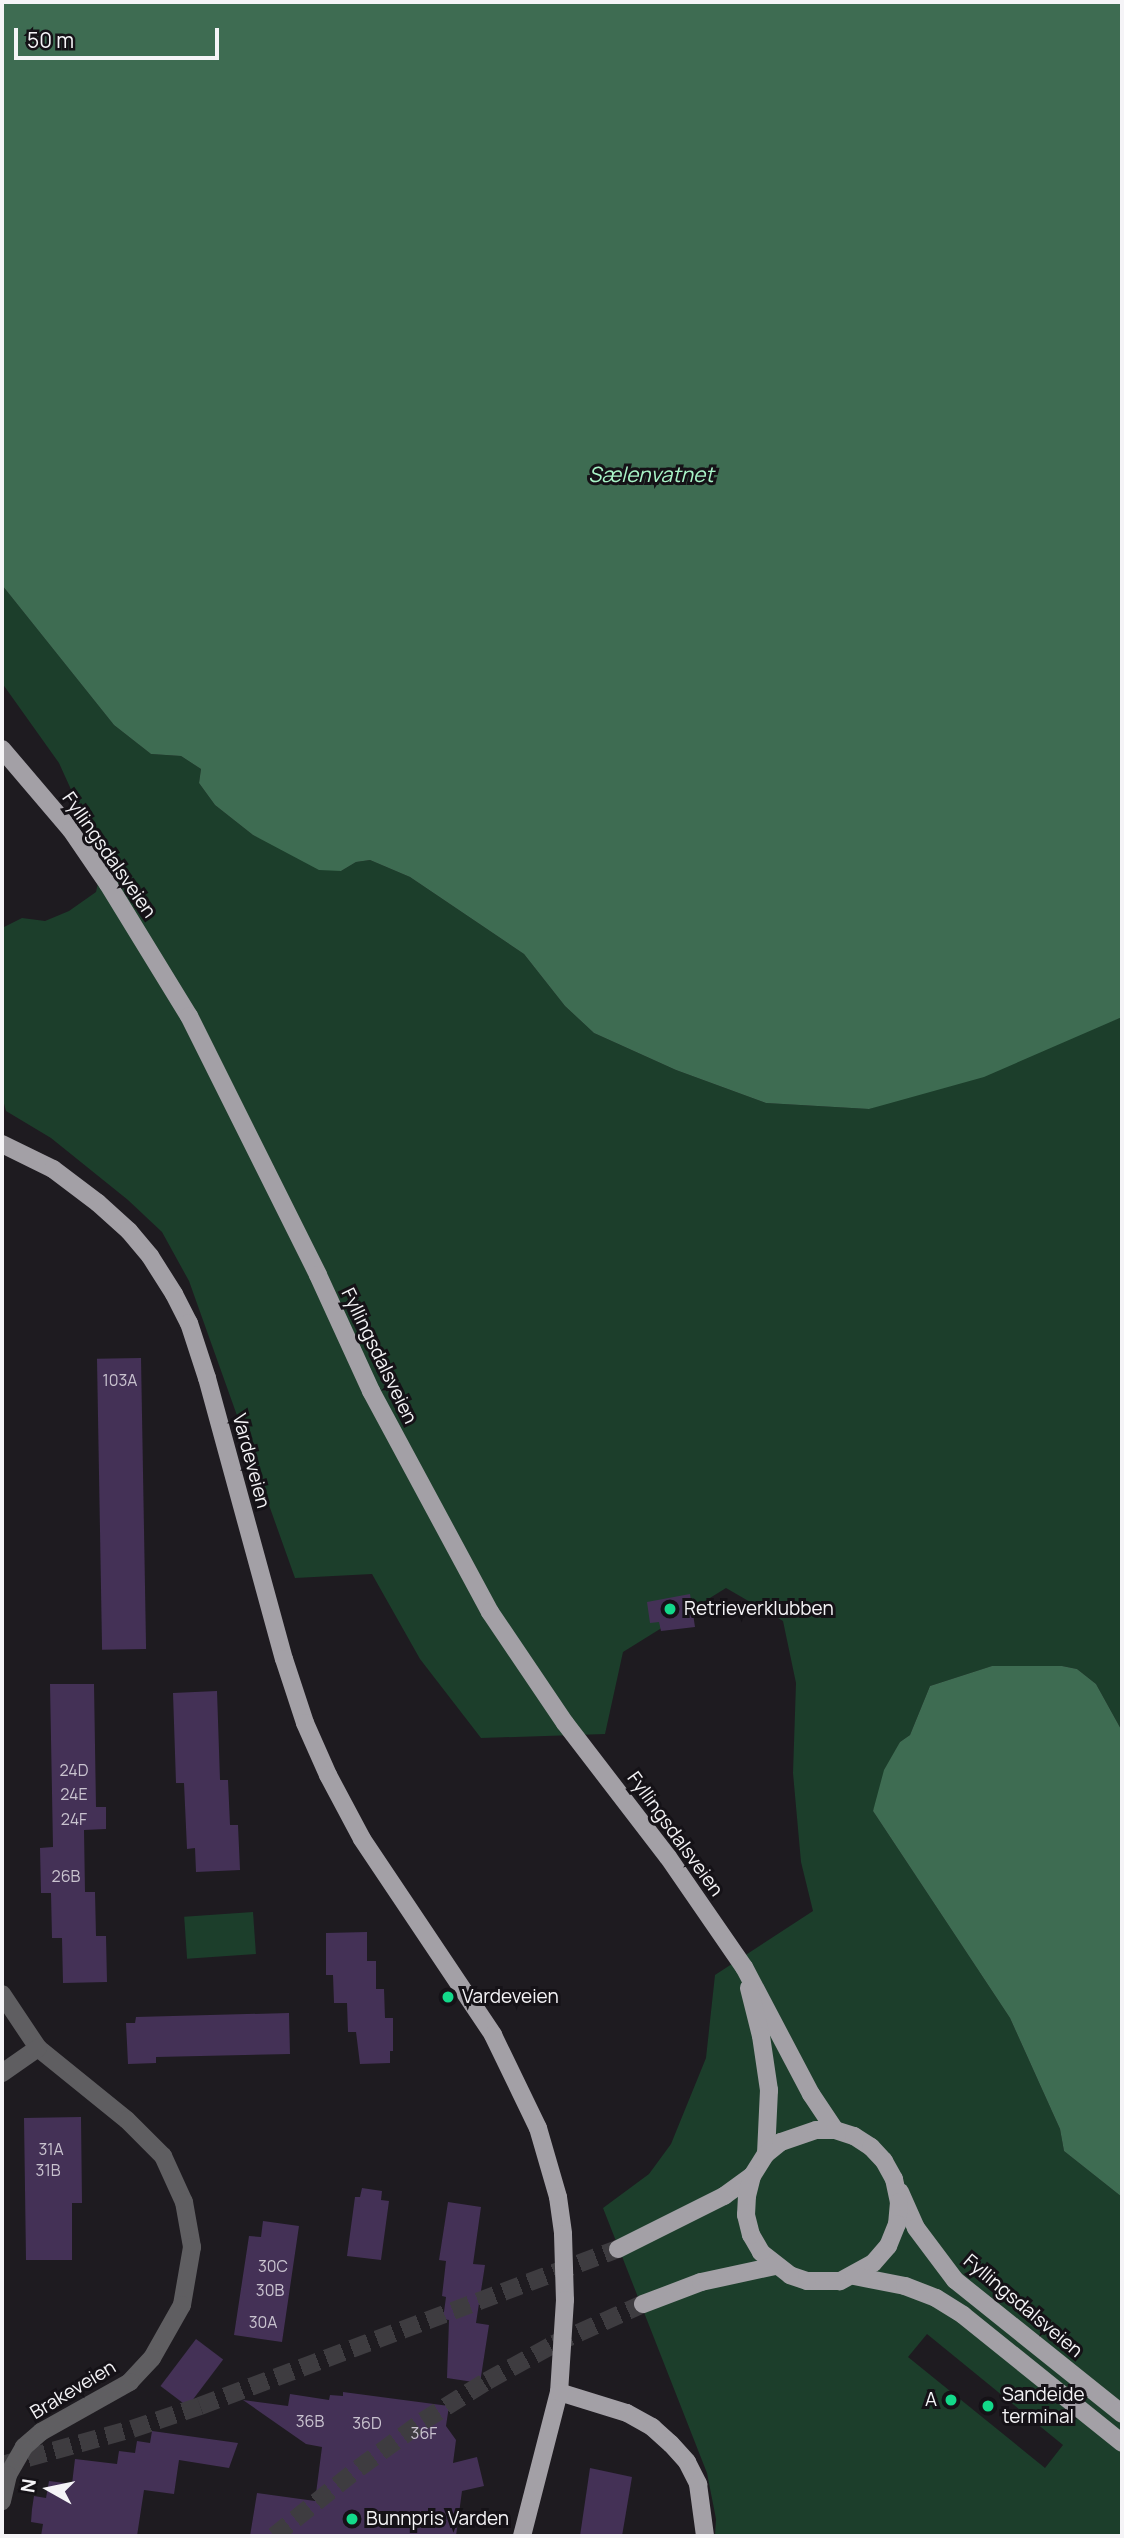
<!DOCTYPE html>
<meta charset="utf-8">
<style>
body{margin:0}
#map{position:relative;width:1124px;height:2538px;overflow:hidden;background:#1e1b20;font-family:Manrope,sans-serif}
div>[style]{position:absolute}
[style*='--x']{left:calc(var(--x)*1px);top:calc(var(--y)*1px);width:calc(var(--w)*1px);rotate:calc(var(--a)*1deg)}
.green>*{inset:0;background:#1c3e2b;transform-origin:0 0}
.water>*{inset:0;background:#3e6c52}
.building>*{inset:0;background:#443156;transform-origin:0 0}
.major-tunnel>*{height:18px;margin-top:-9px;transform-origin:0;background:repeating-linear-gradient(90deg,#3e3c40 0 18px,transparent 0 27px)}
.minor>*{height:18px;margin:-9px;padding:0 9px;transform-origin:9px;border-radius:9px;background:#5f5e61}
.major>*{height:18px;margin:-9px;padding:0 9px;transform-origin:9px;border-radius:9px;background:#a3a0a6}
.dots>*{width:19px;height:19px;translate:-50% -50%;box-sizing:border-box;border:4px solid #151217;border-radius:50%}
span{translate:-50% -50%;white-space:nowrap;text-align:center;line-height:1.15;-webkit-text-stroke:6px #151217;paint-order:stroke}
.number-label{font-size:16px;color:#c9c3cf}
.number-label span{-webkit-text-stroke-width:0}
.street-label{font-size:19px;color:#f5f4f7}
.poi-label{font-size:19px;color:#f5f4f7}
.left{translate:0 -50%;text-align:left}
.right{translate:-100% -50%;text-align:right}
.water-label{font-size:21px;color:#a9f5c8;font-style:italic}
.frame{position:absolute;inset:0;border:4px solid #f5f4f7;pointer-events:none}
.north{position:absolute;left:14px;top:2454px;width:70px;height:70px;-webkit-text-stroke:5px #151217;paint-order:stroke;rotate:279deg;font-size:19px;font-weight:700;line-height:28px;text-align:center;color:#f5f4f7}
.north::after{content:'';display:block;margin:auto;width:24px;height:32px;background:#f5f4f7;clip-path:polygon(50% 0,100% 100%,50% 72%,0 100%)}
.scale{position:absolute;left:14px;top:28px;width:205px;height:32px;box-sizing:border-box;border:4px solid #f5f4f7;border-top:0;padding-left:9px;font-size:21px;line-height:24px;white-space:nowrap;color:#f5f4f7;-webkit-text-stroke:5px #151217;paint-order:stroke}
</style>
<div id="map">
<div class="green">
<i style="clip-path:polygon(evenodd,2px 585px,114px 725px,151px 754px,181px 756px,201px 769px,199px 783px,215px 805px,253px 835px,341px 871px,356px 862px,370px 860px,410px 877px,524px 954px,565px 1006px,594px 1033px,676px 1070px,766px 1103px,869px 1109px,1122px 1017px,1122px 1731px,1096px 1684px,1077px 1669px,1062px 1666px,992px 1666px,930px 1686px,910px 1735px,900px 1742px,873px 1811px,1010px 2018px,1060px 2129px,1064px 2151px,1122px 2197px,1122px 2536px,715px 2536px,716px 2519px,707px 2473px,603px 2208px,649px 2174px,671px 2144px,706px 2058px,715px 1975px,813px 1911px,801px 1862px,793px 1773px,796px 1683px,783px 1621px,726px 1588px,623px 1652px,605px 1734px,481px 1738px,420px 1659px,372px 1574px,295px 1578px,189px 1281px,162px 1232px,128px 1200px,51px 1138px,6px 1111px,2px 1096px,2px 928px,22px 918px,45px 921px,69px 911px,96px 892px,103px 860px,59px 763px,2px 683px,2px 585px,927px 2334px,1063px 2445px,1045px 2468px,908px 2357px,927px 2334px)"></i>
<i style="left:253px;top:1912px;width:42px;height:69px;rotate:86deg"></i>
</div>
<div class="water">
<i style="clip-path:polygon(2px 2px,1122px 2px,1122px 1017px,984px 1077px,869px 1109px,766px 1103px,676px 1070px,594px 1033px,565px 1006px,524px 954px,410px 877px,370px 860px,356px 862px,341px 871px,319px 870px,253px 835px,215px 805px,199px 783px,201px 769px,181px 756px,151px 754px,114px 725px,2px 585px)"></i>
<i style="clip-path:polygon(992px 1666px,1062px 1666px,1077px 1669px,1096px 1684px,1122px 1731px,1122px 2197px,1064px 2151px,1060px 2129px,1010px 2018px,873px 1811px,884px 1770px,900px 1742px,910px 1735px,930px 1686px)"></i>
</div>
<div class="building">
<i style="left:141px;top:1358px;width:291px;height:44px;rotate:89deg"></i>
<i style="clip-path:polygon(690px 1594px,695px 1627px,661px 1631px,659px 1622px,650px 1623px,647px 1602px)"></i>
<i style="clip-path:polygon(50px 1684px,94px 1684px,96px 1807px,106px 1807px,106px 1829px,84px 1830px,85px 1892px,95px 1892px,96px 1936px,106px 1936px,107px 1982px,63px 1983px,62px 1938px,52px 1938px,51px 1893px,41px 1893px,40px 1848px,53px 1847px)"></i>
<i style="clip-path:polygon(217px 1691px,220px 1780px,228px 1780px,230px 1825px,238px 1825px,240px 1870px,196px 1872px,195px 1848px,187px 1849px,184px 1783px,176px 1783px,173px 1693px)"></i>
<i style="clip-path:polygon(367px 1932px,367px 1961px,376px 1961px,376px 1989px,384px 1989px,385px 2018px,393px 2018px,393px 2051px,390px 2051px,390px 2063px,360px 2064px,356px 2032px,348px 2032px,347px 2003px,334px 2003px,333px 1975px,326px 1975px,326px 1933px)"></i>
<i style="clip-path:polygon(289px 2013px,290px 2054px,156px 2057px,156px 2063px,128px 2064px,126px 2023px,135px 2023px,136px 2017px)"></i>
<i style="clip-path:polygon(81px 2117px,82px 2203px,72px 2203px,72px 2260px,26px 2260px,24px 2118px)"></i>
<i style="clip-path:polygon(362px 2188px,382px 2191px,381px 2200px,389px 2201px,381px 2260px,347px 2256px,355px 2197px,360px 2197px)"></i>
<i style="clip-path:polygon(448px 2202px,481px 2207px,473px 2264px,485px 2265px,476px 2323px,489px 2325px,480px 2383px,447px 2378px,449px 2320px,443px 2319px,446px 2297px,442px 2296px,446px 2261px,439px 2260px)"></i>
<i style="clip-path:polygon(263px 2221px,299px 2226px,282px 2342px,234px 2335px,249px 2236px,261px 2237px)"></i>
<i style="left:196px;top:2339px;width:34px;height:59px;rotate:37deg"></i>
<i style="clip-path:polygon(343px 2392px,449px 2406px,446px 2426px,456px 2440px,453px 2463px,477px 2457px,484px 2486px,462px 2491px,456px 2536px,250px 2536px,257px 2493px,315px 2501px,322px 2447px,306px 2444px,243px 2400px,288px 2406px,290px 2394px,329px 2400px,330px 2395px,343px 2396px)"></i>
<i style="clip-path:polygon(152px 2431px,238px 2443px,229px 2468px,179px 2460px,174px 2494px,144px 2490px,137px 2536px,41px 2536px,43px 2524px,31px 2522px,32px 2509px,34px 2496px,46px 2498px,49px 2481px,72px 2484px,75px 2459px,117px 2464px,119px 2451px,135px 2453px,137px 2441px,150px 2443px)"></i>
<i style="clip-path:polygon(590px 2468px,632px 2477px,622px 2536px,580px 2536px)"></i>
</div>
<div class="major-tunnel">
<i style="--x:2;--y:2465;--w:135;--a:-15.5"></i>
<i style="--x:132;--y:2429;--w:72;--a:-18.7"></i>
<i style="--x:200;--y:2406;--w:447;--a:-20.6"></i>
<i style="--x:274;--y:2536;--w:109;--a:-38.7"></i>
<i style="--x:359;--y:2468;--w:79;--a:-36.3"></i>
<i style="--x:423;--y:2421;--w:75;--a:-32"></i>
<i style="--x:487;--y:2381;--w:77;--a:-28.9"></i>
<i style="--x:554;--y:2344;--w:98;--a:-24.2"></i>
</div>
<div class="minor">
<i style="--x:2;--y:1994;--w:65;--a:56.3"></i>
<i style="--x:38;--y:2048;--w:114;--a:39"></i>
<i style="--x:127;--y:2120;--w:51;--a:45"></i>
<i style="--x:163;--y:2156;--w:51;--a:65.5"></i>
<i style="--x:184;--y:2202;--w:46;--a:79.9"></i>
<i style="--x:192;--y:2247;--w:59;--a:99.8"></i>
<i style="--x:182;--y:2305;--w:61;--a:119.5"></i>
<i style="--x:152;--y:2358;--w:33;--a:133"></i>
<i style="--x:130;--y:2382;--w:102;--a:150.7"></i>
<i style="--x:41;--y:2432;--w:23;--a:139"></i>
<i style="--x:24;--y:2447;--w:32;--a:120"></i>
<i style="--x:8;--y:2475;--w:27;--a:103"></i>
<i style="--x:2;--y:2073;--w:44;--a:-34.8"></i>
</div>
<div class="major">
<i style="--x:2;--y:749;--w:106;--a:49.6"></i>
<i style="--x:71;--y:830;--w:65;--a:55.6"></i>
<i style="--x:108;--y:884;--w:155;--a:58.5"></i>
<i style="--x:189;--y:1016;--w:289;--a:63.5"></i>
<i style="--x:318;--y:1275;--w:128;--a:65.4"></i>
<i style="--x:371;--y:1391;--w:251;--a:61.7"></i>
<i style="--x:490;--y:1612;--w:134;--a:56"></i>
<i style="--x:565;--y:1723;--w:169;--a:52.5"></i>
<i style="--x:668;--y:1857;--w:134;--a:55.4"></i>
<i style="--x:744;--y:1967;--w:144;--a:62.2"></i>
<i style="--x:811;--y:2094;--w:43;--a:56.3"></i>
<i style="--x:2;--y:1144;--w:57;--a:26.1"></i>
<i style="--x:53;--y:1169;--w:56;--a:37.1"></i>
<i style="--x:98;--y:1203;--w:42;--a:42.1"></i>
<i style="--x:129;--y:1231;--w:33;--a:50"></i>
<i style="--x:150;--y:1256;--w:45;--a:57.7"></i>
<i style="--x:174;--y:1294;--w:33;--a:63"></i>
<i style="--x:189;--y:1323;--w:58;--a:71.9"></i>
<i style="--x:207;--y:1378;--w:291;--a:74.7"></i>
<i style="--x:284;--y:1659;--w:67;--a:71.8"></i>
<i style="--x:305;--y:1723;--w:57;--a:66.1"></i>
<i style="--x:328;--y:1775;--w:72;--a:62"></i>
<i style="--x:362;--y:1839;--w:236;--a:56.2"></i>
<i style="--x:493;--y:2035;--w:103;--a:64.2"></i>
<i style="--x:538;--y:2128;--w:72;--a:73.8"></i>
<i style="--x:558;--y:2197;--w:37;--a:82"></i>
<i style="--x:563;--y:2234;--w:66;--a:88.3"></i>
<i style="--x:565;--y:2300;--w:92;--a:93.7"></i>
<i style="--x:559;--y:2392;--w:149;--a:104.4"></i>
<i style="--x:749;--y:1988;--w:49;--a:76"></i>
<i style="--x:761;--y:2036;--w:55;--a:81.6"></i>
<i style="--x:769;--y:2090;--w:64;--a:92.7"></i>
<i style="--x:900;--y:2192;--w:39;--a:66"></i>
<i style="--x:916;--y:2228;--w:65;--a:53.1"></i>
<i style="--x:955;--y:2280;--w:214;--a:38.7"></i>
<i style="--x:618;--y:2249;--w:119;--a:-26.6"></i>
<i style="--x:724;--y:2196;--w:34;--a:-36"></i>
<i style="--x:752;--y:2176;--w:26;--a:-58"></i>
<i style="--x:766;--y:2154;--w:19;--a:-39"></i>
<i style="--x:781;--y:2142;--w:37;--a:-19"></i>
<i style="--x:816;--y:2130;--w:19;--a:0"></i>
<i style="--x:835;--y:2130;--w:20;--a:18"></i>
<i style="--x:854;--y:2136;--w:20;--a:33"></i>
<i style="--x:871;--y:2147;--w:19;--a:47"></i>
<i style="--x:884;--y:2161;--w:21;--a:61"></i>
<i style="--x:894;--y:2179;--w:24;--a:78"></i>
<i style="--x:899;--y:2202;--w:22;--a:95"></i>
<i style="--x:897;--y:2224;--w:24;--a:112"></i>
<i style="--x:888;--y:2246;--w:23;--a:131"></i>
<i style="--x:873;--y:2263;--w:38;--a:151"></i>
<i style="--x:840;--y:2281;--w:33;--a:180"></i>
<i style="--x:807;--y:2281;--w:18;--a:-161"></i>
<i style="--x:790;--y:2275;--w:37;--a:-142"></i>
<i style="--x:761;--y:2252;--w:20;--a:-120"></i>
<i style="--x:751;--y:2235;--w:21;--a:-104"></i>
<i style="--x:746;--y:2215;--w:19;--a:-87"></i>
<i style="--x:747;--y:2196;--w:21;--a:-76"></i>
<i style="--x:854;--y:2276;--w:52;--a:11.1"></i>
<i style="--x:905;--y:2286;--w:33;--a:21"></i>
<i style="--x:936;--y:2298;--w:32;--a:32"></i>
<i style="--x:963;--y:2315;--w:204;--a:38.8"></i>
<i style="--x:643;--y:2304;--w:62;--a:-20.8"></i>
<i style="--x:701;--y:2282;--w:76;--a:-12.2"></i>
<i style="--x:559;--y:2392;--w:71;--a:17.2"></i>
<i style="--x:627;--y:2413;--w:29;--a:29"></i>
<i style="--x:652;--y:2427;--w:25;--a:42"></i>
<i style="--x:671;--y:2444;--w:24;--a:48"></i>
<i style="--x:687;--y:2462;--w:25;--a:63"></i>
<i style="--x:698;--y:2484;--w:52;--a:82.3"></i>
</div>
<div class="dots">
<i style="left:670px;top:1609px;background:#13d98a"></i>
<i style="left:448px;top:1997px;background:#13d98a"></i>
<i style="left:951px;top:2400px;background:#13d98a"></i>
<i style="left:988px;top:2406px;background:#13d98a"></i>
<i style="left:352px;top:2519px;background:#13d98a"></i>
</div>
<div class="number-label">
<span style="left:120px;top:1380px">103A</span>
<span style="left:74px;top:1770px">24D</span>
<span style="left:74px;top:1794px">24E</span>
<span style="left:74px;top:1819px">24F</span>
<span style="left:66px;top:1876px">26B</span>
<span style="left:51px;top:2149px">31A</span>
<span style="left:48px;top:2170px">31B</span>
<span style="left:273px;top:2266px">30C</span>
<span style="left:270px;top:2290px">30B</span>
<span style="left:263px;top:2322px">30A</span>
<span style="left:310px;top:2421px">36B</span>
<span style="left:367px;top:2423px">36D</span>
<span style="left:424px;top:2433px">36F</span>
</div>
<div class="street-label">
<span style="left:109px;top:855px;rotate:55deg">Fyllingsdalsveien</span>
<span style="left:379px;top:1356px;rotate:64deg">Fyllingsdalsveien</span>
<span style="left:251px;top:1461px;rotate:75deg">Vardeveien</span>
<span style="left:675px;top:1834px;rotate:54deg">Fyllingsdalsveien</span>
<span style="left:1023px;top:2306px;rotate:40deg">Fyllingsdalsveien</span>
<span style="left:73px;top:2390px;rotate:-31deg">Brakeveien</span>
</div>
<div class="poi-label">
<span class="left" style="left:684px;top:1609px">Retrieverklubben</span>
<span class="left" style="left:462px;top:1997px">Vardeveien</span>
<span class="left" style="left:1002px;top:2406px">Sandeide<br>terminal</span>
<span class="right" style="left:937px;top:2400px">A</span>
<span class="left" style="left:366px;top:2519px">Bunnpris Varden</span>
</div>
<div class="water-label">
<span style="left:651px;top:474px">Sælenvatnet</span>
</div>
<div class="frame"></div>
<div class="north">N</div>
<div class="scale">50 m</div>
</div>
